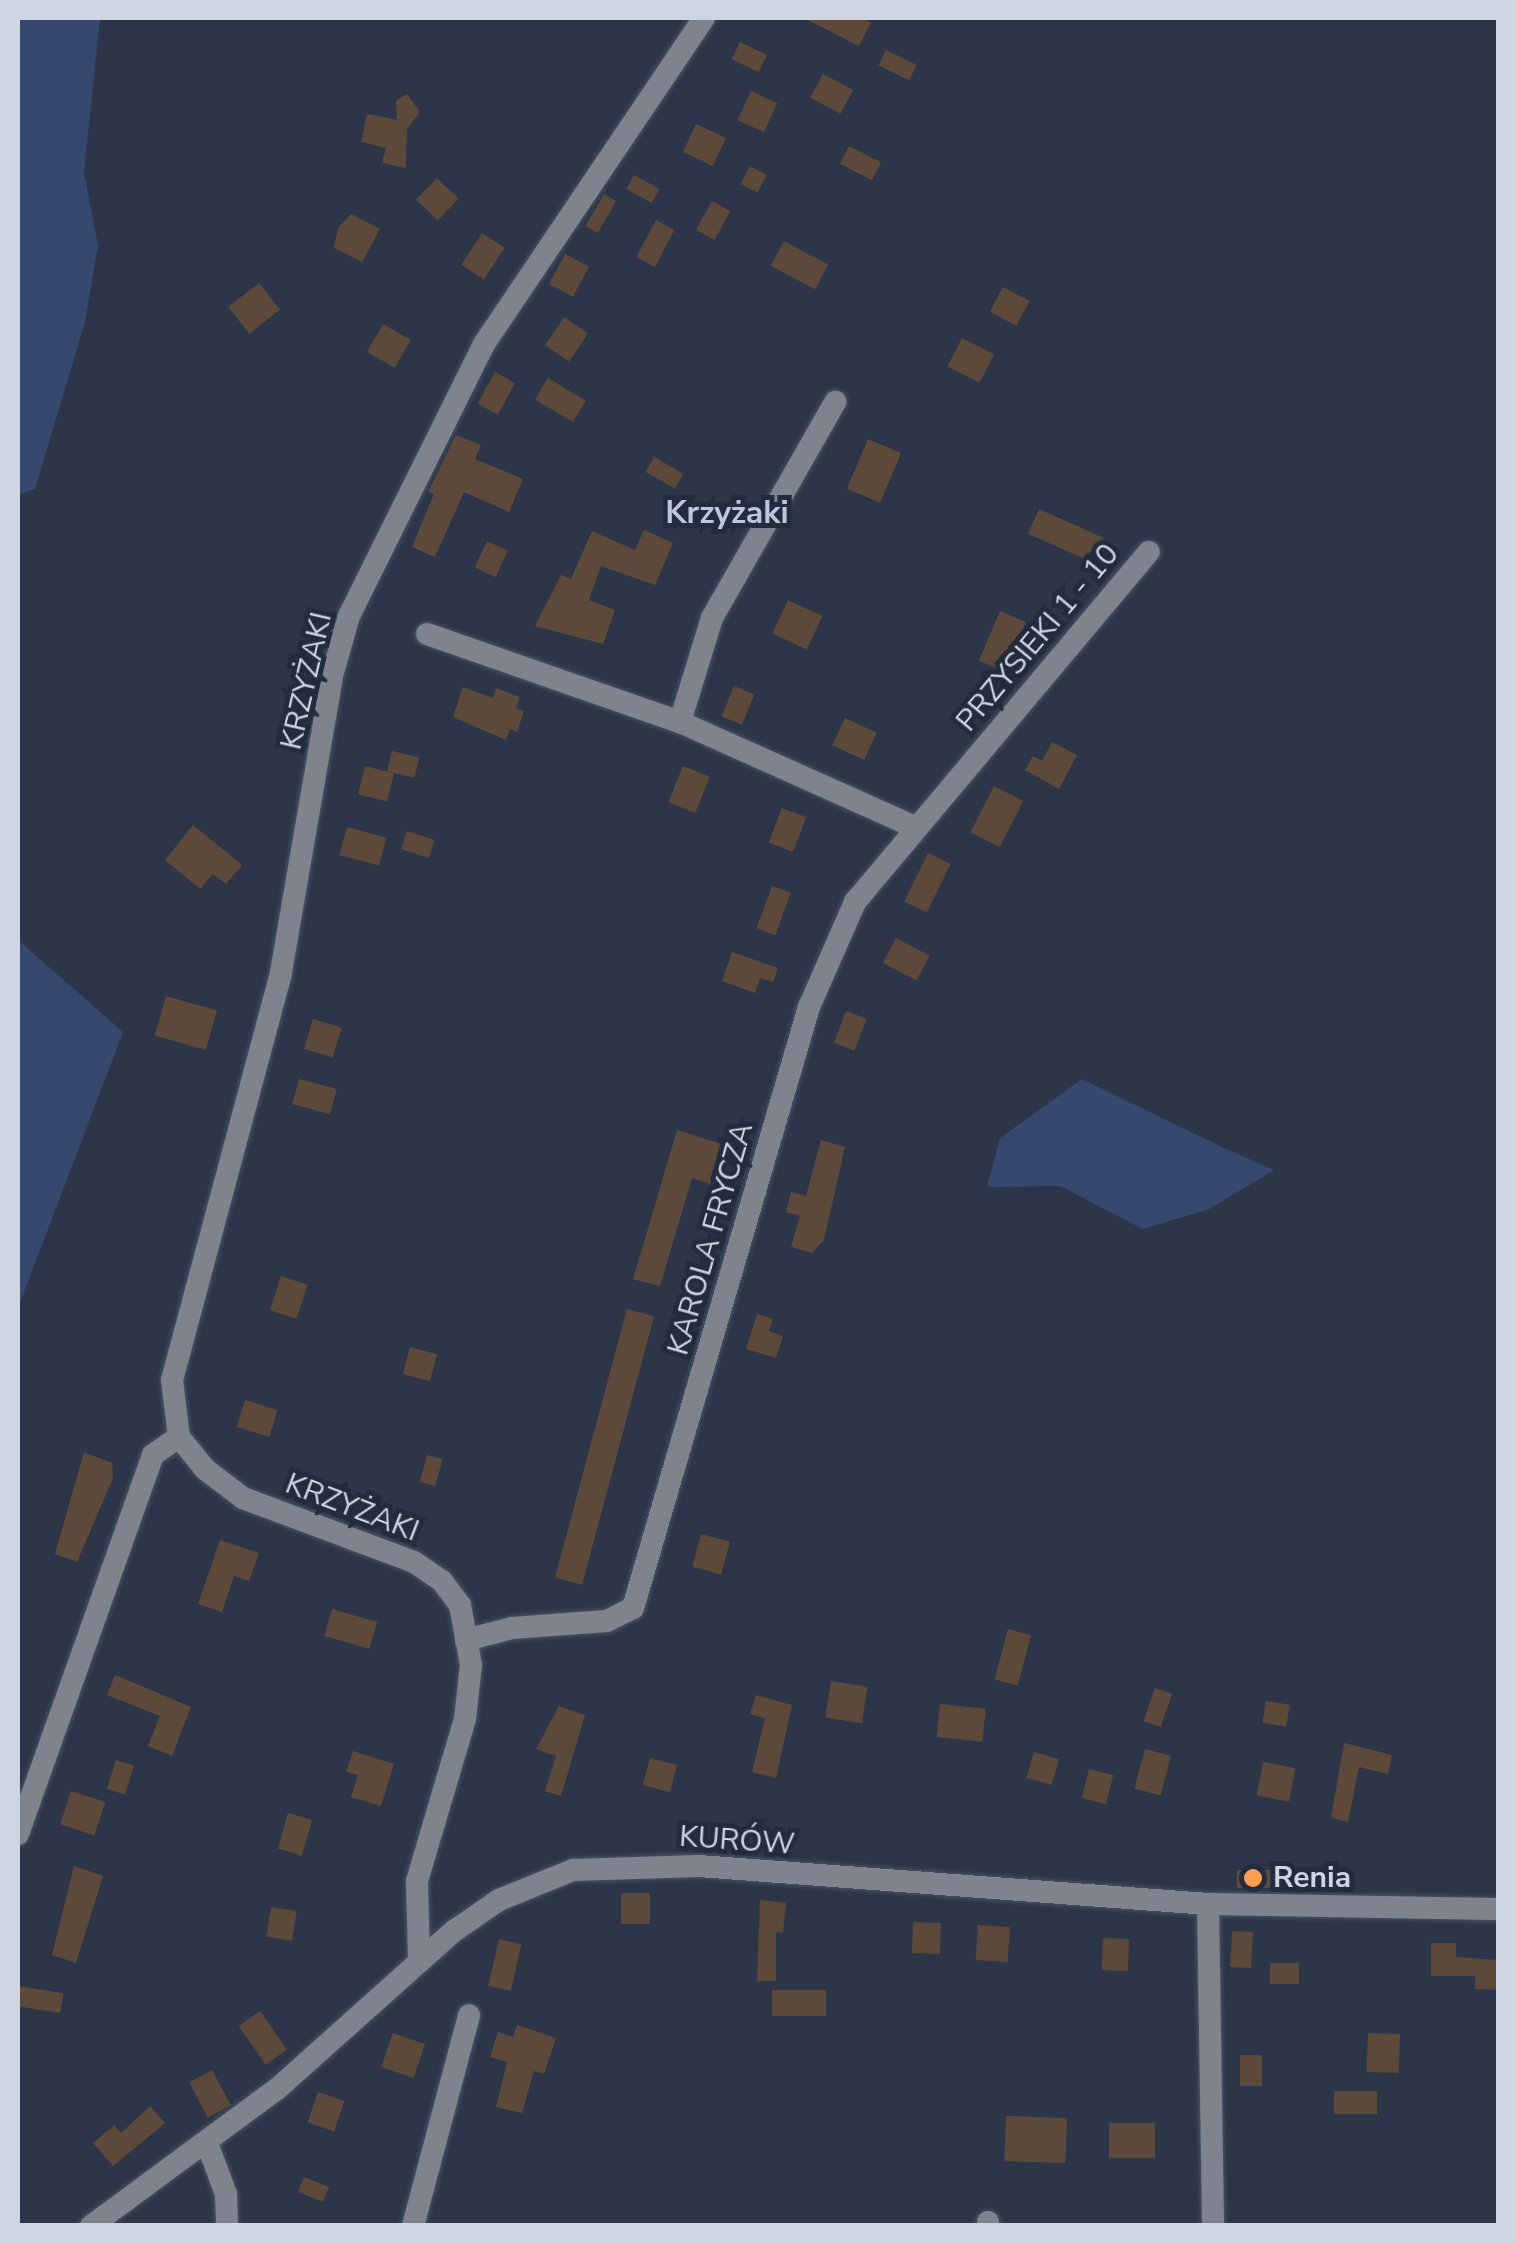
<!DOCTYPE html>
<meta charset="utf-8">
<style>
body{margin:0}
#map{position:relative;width:1516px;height:2243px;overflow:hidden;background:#2d3649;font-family:"Nunito Sans",sans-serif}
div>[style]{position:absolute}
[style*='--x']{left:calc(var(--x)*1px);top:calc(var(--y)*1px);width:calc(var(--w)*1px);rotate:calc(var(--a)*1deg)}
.green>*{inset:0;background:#37486e}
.building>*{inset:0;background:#5d493a;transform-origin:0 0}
.roads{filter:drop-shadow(0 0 2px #4a5364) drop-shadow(0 0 2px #4a5364)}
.minor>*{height:22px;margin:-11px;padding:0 11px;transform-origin:11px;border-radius:11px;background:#7e838d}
.dots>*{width:28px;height:28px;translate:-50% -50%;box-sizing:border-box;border:5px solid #232c3e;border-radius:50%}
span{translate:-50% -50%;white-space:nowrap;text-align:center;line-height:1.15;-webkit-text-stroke:10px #232c3e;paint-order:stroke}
.street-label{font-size:30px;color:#cfd5e1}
.poi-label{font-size:30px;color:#cfd5e1;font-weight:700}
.left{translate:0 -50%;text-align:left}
.neighbourhood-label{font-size:32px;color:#bbc7df;font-weight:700}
.frame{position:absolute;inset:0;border:20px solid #cfd5e1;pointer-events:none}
</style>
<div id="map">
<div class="green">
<i style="clip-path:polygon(18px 18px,100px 18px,84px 172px,98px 246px,85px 322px,35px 489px,18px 495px)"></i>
<i style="clip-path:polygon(18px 940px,123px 1032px,18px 1308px)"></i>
<i style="clip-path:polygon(1082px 1079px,1224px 1148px,1274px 1170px,1209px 1209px,1143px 1229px,1060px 1186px,987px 1187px,1000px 1138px)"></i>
</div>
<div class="building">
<i style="clip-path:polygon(804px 18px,862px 18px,871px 23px,859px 46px)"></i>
<i style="left:740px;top:42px;width:30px;height:19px;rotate:26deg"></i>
<i style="left:886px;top:50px;width:34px;height:17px;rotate:26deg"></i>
<i style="left:823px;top:74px;width:34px;height:27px;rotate:28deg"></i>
<i style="left:751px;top:91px;width:29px;height:32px;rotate:25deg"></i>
<i style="clip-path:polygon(407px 94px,420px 112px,407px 129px,406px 168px,382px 163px,386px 148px,361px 142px,367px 114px,397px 120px,396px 101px)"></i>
<i style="left:696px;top:124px;width:33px;height:31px;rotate:25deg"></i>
<i style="left:849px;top:146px;width:36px;height:20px;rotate:27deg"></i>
<i style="left:750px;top:166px;width:19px;height:20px;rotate:28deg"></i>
<i style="left:634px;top:175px;width:29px;height:16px;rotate:29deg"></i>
<i style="left:437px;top:178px;width:30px;height:30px;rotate:44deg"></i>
<i style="left:604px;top:194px;width:14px;height:37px;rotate:30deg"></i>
<i style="left:712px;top:201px;width:21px;height:33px;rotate:29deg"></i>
<i style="clip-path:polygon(351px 214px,380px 229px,362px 262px,334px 248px,338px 228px)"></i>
<i style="left:656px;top:220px;width:21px;height:42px;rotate:28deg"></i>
<i style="left:482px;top:233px;width:27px;height:38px;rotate:33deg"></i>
<i style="left:784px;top:241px;width:50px;height:28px;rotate:28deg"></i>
<i style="left:565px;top:254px;width:27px;height:34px;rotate:28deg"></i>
<i style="left:259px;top:283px;width:34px;height:39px;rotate:52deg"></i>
<i style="left:1003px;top:287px;width:30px;height:28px;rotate:28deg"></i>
<i style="left:564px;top:317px;width:29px;height:34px;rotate:34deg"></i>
<i style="left:383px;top:324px;width:32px;height:32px;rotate:30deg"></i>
<i style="left:962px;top:338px;width:36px;height:32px;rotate:27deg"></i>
<i style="left:495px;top:372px;width:23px;height:36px;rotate:29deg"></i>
<i style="left:548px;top:378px;width:44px;height:25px;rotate:31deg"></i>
<i style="clip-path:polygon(456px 435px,481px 445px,475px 459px,523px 479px,509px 512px,464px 492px,435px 557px,412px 547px,434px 494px,428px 492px)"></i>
<i style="left:868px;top:439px;width:36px;height:54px;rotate:23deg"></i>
<i style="left:654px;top:457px;width:34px;height:17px;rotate:30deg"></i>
<i style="left:1039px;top:509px;width:71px;height:27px;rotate:24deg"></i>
<i style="clip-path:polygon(644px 530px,673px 543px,655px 585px,601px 566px,589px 600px,615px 610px,603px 644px,535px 626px,561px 575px,571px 579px,592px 531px,635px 550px)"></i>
<i style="left:487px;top:541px;width:23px;height:29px;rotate:25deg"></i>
<i style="left:788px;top:600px;width:38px;height:37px;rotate:25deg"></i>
<i style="left:1000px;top:611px;width:28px;height:54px;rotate:23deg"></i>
<i style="left:734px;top:686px;width:22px;height:33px;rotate:22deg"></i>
<i style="clip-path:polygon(463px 687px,493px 698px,496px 688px,520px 697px,516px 708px,524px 711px,517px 732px,510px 729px,506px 740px,453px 717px)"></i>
<i style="left:845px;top:718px;width:35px;height:30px;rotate:25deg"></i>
<i style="clip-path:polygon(1052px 742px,1077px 755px,1059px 789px,1025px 770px,1033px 756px,1042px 761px)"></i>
<i style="left:392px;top:751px;width:28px;height:21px;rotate:13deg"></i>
<i style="left:365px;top:766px;width:30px;height:29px;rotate:14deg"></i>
<i style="left:683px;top:766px;width:29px;height:39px;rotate:22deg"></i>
<i style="left:994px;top:786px;width:33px;height:52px;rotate:27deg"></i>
<i style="left:782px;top:808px;width:26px;height:37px;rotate:21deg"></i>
<i style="clip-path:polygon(193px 825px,242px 865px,226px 884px,213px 874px,200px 889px,165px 860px)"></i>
<i style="left:347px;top:827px;width:41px;height:29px;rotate:15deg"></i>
<i style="left:407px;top:831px;width:29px;height:19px;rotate:18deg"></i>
<i style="left:928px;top:853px;width:25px;height:54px;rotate:26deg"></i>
<i style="left:772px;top:886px;width:20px;height:45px;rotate:20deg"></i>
<i style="left:896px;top:938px;width:38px;height:28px;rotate:28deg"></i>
<i style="clip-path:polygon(732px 952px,778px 968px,773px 982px,760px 978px,755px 993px,722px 981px)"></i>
<i style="left:166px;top:996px;width:53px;height:41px;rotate:16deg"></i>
<i style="left:846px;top:1011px;width:22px;height:34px;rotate:21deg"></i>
<i style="left:313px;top:1019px;width:30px;height:31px;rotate:17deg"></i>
<i style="left:299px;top:1079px;width:39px;height:26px;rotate:15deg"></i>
<i style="clip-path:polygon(677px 1130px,722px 1144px,710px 1184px,692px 1178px,660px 1286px,633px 1279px)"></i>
<i style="clip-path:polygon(821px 1140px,845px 1147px,824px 1240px,812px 1253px,791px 1247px,800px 1216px,786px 1212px,791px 1192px,806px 1196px)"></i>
<i style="left:281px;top:1276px;width:28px;height:36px;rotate:18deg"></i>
<i style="left:627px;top:1309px;width:28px;height:278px;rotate:15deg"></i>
<i style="clip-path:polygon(757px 1314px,773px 1319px,769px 1331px,783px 1336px,776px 1358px,746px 1349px)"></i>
<i style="left:410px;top:1347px;width:28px;height:28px;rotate:15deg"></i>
<i style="left:245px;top:1400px;width:34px;height:28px;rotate:17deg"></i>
<i style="clip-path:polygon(84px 1452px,112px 1463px,113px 1478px,77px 1562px,55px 1554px)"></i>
<i style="left:427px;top:1455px;width:16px;height:28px;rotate:15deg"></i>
<i style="left:701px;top:1534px;width:30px;height:34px;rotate:15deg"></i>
<i style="clip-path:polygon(220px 1540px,259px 1553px,249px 1581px,234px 1576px,222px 1612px,198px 1604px)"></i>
<i style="left:332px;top:1609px;width:47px;height:28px;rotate:16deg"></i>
<i style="left:1008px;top:1629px;width:24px;height:52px;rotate:15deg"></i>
<i style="clip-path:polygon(115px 1675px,191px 1707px,172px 1756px,148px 1746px,160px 1716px,107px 1695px)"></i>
<i style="left:831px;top:1681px;width:37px;height:37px;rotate:9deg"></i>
<i style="left:1155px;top:1688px;width:18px;height:35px;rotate:19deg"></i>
<i style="clip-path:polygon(756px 1695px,792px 1705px,776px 1778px,752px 1772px,765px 1718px,750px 1714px)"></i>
<i style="left:1266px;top:1701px;width:24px;height:22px;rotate:9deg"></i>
<i style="left:940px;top:1704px;width:46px;height:33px;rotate:6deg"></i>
<i style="clip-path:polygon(559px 1706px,585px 1715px,561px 1796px,545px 1791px,556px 1756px,536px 1749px)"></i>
<i style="clip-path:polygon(1344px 1743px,1392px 1755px,1388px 1774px,1359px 1767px,1348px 1822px,1331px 1818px)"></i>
<i style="left:1145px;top:1749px;width:27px;height:41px;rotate:15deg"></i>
<i style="clip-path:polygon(353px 1751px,394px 1764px,381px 1806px,351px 1797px,358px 1775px,346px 1772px)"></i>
<i style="left:1034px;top:1752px;width:26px;height:27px;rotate:16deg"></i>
<i style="left:650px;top:1758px;width:28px;height:28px;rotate:15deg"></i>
<i style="left:116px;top:1760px;width:19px;height:30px;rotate:18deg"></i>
<i style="left:1263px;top:1762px;width:33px;height:34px;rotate:11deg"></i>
<i style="left:1089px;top:1769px;width:25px;height:30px;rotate:14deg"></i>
<i style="left:71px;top:1791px;width:36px;height:35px;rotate:18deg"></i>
<i style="left:288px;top:1813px;width:25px;height:37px;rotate:16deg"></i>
<i style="clip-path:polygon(74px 1866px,103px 1876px,76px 1963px,52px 1955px)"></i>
<i style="left:1237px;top:1870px;width:37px;height:18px"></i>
<i style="left:650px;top:1893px;width:31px;height:29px;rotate:90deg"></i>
<i style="clip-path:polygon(760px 1900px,786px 1903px,783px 1933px,776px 1932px,776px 1981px,757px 1981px)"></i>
<i style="left:271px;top:1907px;width:26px;height:30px;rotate:9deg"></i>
<i style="left:913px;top:1922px;width:28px;height:31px;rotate:2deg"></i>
<i style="left:978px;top:1925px;width:32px;height:35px;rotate:4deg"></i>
<i style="left:1232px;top:1931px;width:21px;height:36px;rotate:3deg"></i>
<i style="left:1103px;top:1938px;width:26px;height:32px;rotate:2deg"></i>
<i style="left:499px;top:1939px;width:23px;height:48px;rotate:13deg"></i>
<i style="clip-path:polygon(1431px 1943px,1456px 1943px,1456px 1957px,1498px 1960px,1498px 1990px,1475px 1989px,1475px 1976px,1431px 1976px)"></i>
<i style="left:1270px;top:1963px;width:29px;height:21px"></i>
<i style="left:18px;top:1986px;width:46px;height:20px;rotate:9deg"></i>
<i style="left:826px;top:1990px;width:26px;height:54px;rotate:90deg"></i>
<i style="left:260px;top:2011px;width:47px;height:26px;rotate:55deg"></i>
<i style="clip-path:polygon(517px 2025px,556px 2038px,544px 2074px,534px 2071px,522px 2113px,496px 2107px,507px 2062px,490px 2057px,498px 2032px,513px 2037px)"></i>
<i style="left:393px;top:2033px;width:34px;height:36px;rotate:19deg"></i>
<i style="left:1368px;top:2033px;width:32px;height:39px;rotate:2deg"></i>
<i style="left:1240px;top:2055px;width:22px;height:31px"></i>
<i style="left:212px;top:2070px;width:40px;height:26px;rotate:62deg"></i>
<i style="left:1334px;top:2091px;width:43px;height:23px"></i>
<i style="left:318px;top:2092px;width:28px;height:32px;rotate:19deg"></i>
<i style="clip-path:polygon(150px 2106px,165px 2123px,113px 2166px,93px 2143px,114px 2125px,121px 2133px)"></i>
<i style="left:1006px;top:2116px;width:61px;height:45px;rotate:2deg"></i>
<i style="left:1109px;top:2123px;width:46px;height:35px"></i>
<i style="left:304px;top:2177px;width:27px;height:16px;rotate:22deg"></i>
</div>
<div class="roads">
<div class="minor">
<i style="--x:427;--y:634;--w:268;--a:19.2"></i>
<i style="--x:680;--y:722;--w:255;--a:24.1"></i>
<i style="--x:680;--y:722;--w:109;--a:-72.9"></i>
<i style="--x:712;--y:618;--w:249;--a:-60.3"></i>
<i style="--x:466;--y:1640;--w:48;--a:-14.6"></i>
<i style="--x:512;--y:1628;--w:95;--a:-4.2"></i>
<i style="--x:607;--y:1621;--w:29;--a:-27"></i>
<i style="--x:633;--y:1608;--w:626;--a:-73.68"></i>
<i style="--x:809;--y:1007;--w:115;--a:-66.3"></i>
<i style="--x:855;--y:902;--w:457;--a:-50"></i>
<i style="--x:18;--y:1834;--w:402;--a:-70.4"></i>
<i style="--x:153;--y:1455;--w:32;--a:-35"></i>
<i style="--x:1208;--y:1904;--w:322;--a:89.1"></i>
<i style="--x:419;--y:1959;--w:78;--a:-91.5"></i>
<i style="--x:417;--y:1881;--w:169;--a:-73.5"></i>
<i style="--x:465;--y:1719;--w:54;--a:-83.7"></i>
<i style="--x:471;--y:1665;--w:61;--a:-100.4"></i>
<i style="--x:460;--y:1605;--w:30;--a:-127"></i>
<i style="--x:442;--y:1581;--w:34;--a:-146"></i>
<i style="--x:414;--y:1562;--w:183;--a:-159.5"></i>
<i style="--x:243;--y:1498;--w:48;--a:-142.7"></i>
<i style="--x:205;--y:1469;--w:41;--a:-129.1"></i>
<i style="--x:179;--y:1437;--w:57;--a:-97"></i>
<i style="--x:172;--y:1380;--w:422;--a:-75"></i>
<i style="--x:281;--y:972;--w:300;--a:-80.2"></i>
<i style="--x:332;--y:676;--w:62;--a:-74.2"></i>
<i style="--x:349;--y:616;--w:304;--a:-63.6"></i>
<i style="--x:484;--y:344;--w:393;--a:-56"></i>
<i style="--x:207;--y:2143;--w:54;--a:69.6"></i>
<i style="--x:226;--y:2194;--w:32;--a:88"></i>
<i style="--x:988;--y:2222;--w:4;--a:90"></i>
<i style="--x:91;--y:2226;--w:231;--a:-36.4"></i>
<i style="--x:277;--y:2089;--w:237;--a:-41.8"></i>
<i style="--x:454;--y:1931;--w:55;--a:-34.6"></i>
<i style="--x:499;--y:1900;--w:80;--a:-22.1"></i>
<i style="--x:573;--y:1870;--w:126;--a:-1.8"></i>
<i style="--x:699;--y:1866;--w:510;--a:4.27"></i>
<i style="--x:1208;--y:1904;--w:290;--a:1"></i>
<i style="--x:413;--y:2226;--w:218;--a:-75.1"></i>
</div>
</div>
<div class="dots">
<i style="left:1253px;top:1878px;background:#fb9e52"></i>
</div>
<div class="street-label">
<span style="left:1038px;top:638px;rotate:-50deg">PRZYSIEKI 1 - 10</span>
<span style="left:307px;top:681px;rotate:-77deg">KRZYŻAKI</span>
<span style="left:711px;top:1239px;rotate:-74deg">KAROLA FRYCZA</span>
<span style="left:352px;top:1508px;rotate:21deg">KRZYŻAKI</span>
<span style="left:737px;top:1841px;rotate:4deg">KURÓW</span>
</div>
<div class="poi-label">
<span class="left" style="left:1273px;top:1878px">Renia</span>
</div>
<div class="neighbourhood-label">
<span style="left:727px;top:513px">Krzyżaki</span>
</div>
<div class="frame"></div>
</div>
